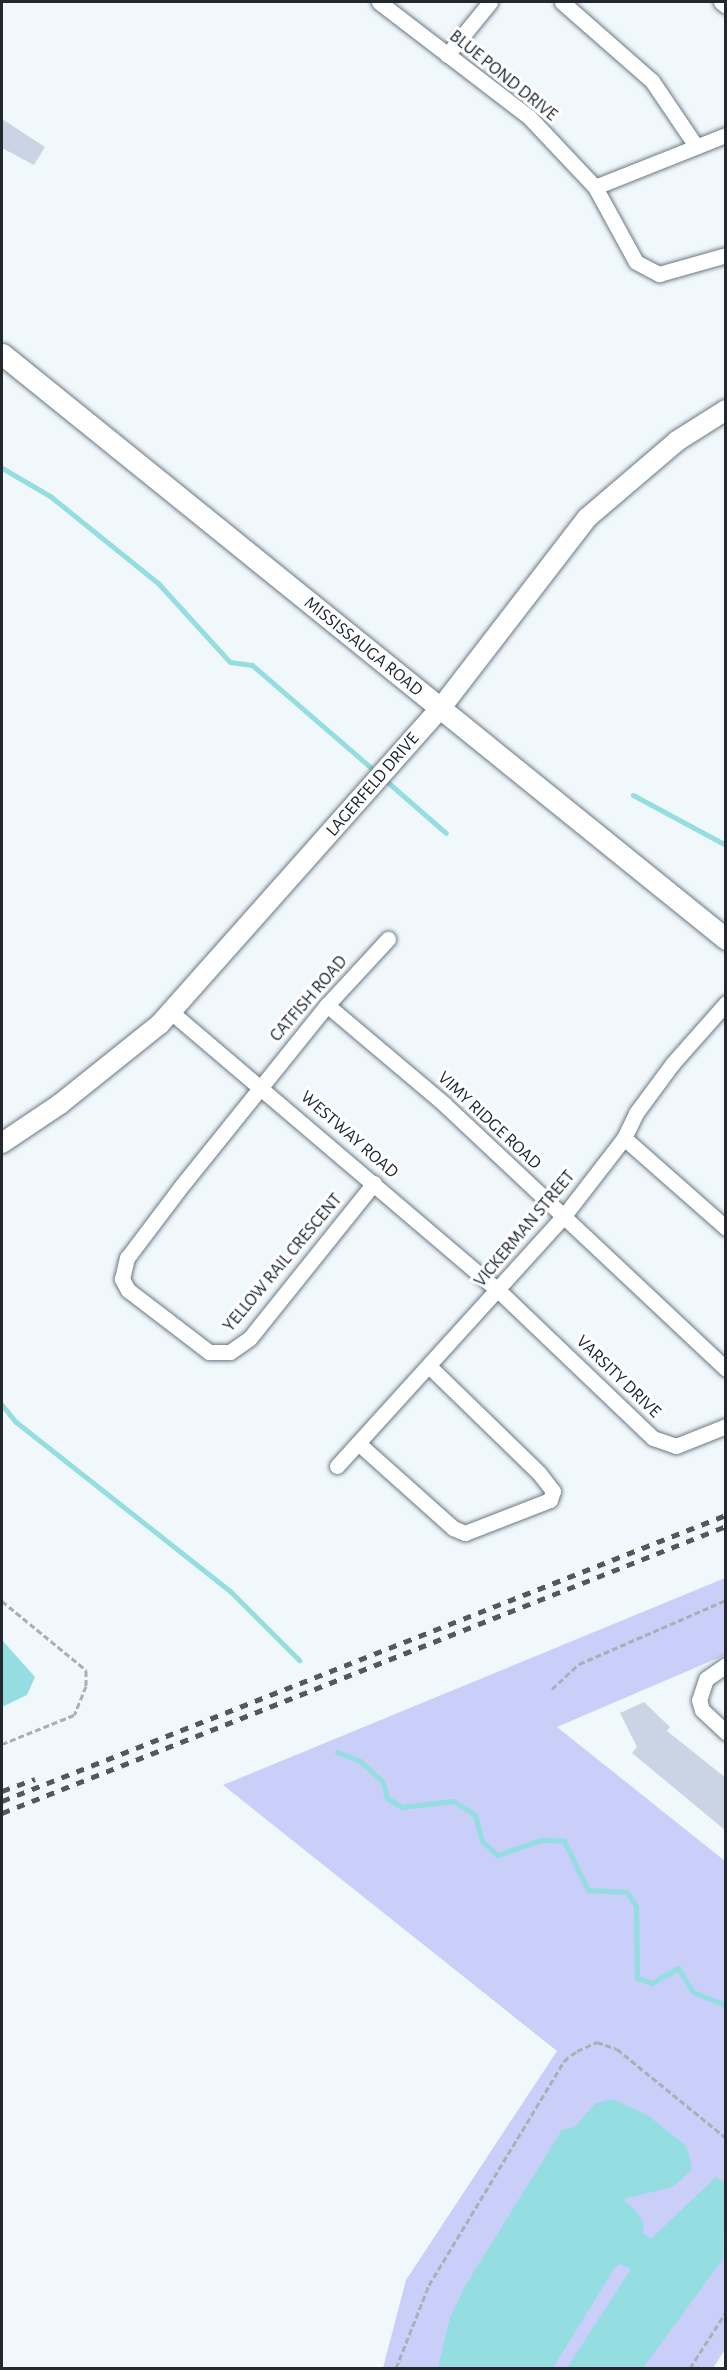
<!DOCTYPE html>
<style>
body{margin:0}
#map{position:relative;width:727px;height:2370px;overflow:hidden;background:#f1f8fc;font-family:"Alegreya Sans",sans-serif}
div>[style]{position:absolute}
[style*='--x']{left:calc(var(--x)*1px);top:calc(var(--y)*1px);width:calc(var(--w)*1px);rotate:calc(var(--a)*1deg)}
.green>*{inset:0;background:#c9cff9}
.water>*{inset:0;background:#94dde0}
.stream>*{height:5px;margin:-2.5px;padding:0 2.5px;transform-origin:2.5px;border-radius:2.5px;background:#94dde0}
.building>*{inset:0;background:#cad4e4}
.path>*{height:3px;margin-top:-1.5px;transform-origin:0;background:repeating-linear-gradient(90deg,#a9b0b4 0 6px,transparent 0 9px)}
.roads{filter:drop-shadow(0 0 2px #6a7984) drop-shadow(0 0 2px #6a7984)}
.minor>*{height:15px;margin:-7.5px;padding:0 7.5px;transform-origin:7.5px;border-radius:7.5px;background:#fff}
.tertiary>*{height:20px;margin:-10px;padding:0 10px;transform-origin:10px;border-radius:10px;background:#fff}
.secondary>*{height:21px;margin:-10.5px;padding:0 10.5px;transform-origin:10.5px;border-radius:10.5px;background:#fff}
.rail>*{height:4.5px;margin-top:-2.25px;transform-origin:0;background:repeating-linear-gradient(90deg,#52585d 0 8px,transparent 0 16px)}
span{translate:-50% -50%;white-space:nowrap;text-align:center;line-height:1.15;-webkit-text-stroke:6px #fff;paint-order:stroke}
.street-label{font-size:18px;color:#22282d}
.frame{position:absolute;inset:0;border:3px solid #22282d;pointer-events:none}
</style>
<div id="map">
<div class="green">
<i style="clip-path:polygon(725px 1578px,725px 1655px,557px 1727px,725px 1861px,726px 2348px,713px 2368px,383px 2368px,406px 2280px,557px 2051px,223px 1785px)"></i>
</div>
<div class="water">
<i style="clip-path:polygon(2px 1640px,35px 1677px,27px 1695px,2px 1707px)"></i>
<i style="clip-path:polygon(613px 2099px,647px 2115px,686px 2146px,690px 2158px,692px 2169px,673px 2187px,623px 2199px,636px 2211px,644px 2224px,643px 2233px,651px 2239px,716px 2177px,725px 2183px,723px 2259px,643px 2368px,567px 2368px,631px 2269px,621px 2264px,615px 2267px,553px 2368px,438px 2368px,450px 2318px,465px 2286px,562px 2130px,574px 2127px,596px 2103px)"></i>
</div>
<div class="stream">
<i style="--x:2;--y:468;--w:56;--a:30.3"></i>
<i style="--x:50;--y:496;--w:139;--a:38.9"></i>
<i style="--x:158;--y:583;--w:107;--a:47.7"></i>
<i style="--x:230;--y:662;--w:22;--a:8"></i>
<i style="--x:252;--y:665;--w:165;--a:40.8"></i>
<i style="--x:384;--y:779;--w:82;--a:41.1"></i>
<i style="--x:633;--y:795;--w:106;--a:28.3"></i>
<i style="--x:2;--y:1405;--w:22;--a:51"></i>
<i style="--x:16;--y:1422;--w:273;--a:38.3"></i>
<i style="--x:230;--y:1591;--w:98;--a:45"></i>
<i style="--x:337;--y:1752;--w:25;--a:21"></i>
<i style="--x:360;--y:1761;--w:31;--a:42"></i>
<i style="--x:383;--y:1782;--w:16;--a:76"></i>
<i style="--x:387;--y:1798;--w:17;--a:31"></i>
<i style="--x:402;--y:1807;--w:51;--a:-6.7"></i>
<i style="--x:453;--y:1801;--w:26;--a:32"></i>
<i style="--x:475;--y:1815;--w:27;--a:75"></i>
<i style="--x:482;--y:1841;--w:21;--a:43"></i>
<i style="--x:497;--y:1855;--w:46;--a:-18.8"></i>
<i style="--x:541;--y:1840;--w:23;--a:2"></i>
<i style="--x:564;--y:1841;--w:55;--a:63.9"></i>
<i style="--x:588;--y:1890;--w:39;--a:3"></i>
<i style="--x:627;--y:1892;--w:17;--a:57"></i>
<i style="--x:636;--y:1906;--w:72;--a:89.2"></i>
<i style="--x:637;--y:1978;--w:16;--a:18"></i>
<i style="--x:652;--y:1983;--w:30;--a:-30"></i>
<i style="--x:678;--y:1968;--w:28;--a:58"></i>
<i style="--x:693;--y:1992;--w:35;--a:22"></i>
</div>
<div class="building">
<i style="clip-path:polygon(2px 119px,45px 147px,34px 165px,2px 148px)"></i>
<i style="clip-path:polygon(644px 1702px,670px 1727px,667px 1731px,726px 1778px,726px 1831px,632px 1753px,637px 1747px,620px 1713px)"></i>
</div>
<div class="path">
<i style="--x:2;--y:1601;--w:109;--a:39.4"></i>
<i style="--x:86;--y:1670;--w:16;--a:90"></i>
<i style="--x:86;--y:1686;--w:31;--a:112"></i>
<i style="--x:74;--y:1715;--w:78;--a:158.1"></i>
<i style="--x:552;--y:1689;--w:37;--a:-43"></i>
<i style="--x:579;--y:1664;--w:160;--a:-23.5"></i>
<i style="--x:396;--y:2368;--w:89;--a:-68.3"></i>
<i style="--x:429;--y:2285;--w:262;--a:-58.9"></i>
<i style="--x:564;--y:2061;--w:16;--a:-38"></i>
<i style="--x:577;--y:2051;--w:22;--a:-24"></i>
<i style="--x:597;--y:2042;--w:21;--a:19"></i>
<i style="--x:617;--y:2049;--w:141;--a:39.2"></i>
<i style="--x:690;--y:2368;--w:67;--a:-57.3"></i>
</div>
<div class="roads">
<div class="minor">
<i style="--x:379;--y:2;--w:190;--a:37.5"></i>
<i style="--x:530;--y:118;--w:95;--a:46.7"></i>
<i style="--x:595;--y:187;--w:85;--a:61.3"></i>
<i style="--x:636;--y:262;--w:26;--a:28"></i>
<i style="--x:659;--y:274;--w:70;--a:-15.8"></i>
<i style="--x:562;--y:2;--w:120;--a:41.3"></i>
<i style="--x:652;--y:81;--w:78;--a:55.9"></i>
<i style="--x:721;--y:2;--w:6;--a:39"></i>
<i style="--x:447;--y:55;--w:68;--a:-50.9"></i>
<i style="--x:595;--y:187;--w:141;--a:-21.7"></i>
<i style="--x:327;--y:1005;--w:153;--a:40.2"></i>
<i style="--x:444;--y:1104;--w:387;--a:43.2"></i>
<i style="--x:171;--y:1012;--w:431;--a:40.4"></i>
<i style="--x:499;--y:1291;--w:213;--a:43.7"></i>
<i style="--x:653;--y:1438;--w:24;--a:19"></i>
<i style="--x:676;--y:1446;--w:54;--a:-21.8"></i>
<i style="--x:624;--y:1138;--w:136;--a:41.4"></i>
<i style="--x:374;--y:1183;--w:198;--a:128.7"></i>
<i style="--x:250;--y:1338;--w:24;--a:145"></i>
<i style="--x:230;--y:1352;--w:21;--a:180"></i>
<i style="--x:209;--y:1352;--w:102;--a:-142.6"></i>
<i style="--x:128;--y:1290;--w:13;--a:-119"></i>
<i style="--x:122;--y:1279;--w:22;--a:-77"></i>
<i style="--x:127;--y:1258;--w:93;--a:-52.9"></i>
<i style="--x:183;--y:1184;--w:230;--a:-51.2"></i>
<i style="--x:327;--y:1005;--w:90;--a:-47.3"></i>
<i style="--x:358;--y:1443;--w:127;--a:41.8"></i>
<i style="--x:453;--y:1528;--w:13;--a:23"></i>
<i style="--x:465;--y:1533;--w:91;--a:-21.2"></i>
<i style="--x:550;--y:1500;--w:9;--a:-72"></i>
<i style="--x:553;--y:1491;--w:23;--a:-128"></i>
<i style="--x:539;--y:1473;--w:153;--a:-135.8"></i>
<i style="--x:337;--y:1466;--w:336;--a:-47.8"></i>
<i style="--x:563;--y:1217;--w:100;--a:-52.3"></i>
<i style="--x:624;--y:1138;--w:28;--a:-64"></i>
<i style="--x:636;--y:1113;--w:62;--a:-53.5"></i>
<i style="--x:673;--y:1063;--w:80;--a:-48.5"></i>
<i style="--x:726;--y:1665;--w:24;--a:145"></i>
<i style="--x:706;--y:1679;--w:22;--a:108"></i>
<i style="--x:699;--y:1700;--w:10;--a:73"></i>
<i style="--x:702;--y:1710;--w:33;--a:43"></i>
</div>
<div class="tertiary">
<i style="--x:2;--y:1143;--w:70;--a:-33.9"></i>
<i style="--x:60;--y:1104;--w:128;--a:-38.7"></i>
<i style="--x:160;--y:1024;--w:421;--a:-48.4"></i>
<i style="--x:440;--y:709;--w:241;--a:-52.4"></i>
<i style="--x:587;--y:518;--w:118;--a:-40.5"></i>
<i style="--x:677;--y:441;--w:58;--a:-32.3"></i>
</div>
<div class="secondary">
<i style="--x:2;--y:354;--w:931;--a:38.94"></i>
</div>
</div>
<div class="rail">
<i style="--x:2;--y:1791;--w:35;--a:-20"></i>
<i style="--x:2;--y:1801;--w:778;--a:-21.56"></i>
<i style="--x:2;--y:1813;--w:779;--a:-21.62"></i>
</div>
<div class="street-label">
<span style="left:503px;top:76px;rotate:39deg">BLUE POND DRIVE</span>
<span style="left:363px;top:647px;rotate:39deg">MISSISSAUGA ROAD</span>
<span style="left:373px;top:785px;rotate:-49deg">LAGERFELD DRIVE</span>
<span style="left:309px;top:999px;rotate:-49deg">CATFISH ROAD</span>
<span style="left:489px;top:1121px;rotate:43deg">VIMY RIDGE ROAD</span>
<span style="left:349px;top:1135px;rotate:41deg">WESTWAY ROAD</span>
<span style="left:525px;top:1229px;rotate:-50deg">VICKERMAN STREET</span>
<span style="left:283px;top:1263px;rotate:-50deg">YELLOW RAIL CRESCENT</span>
<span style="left:618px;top:1377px;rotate:44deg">VARSITY DRIVE</span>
</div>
<div class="frame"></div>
</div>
